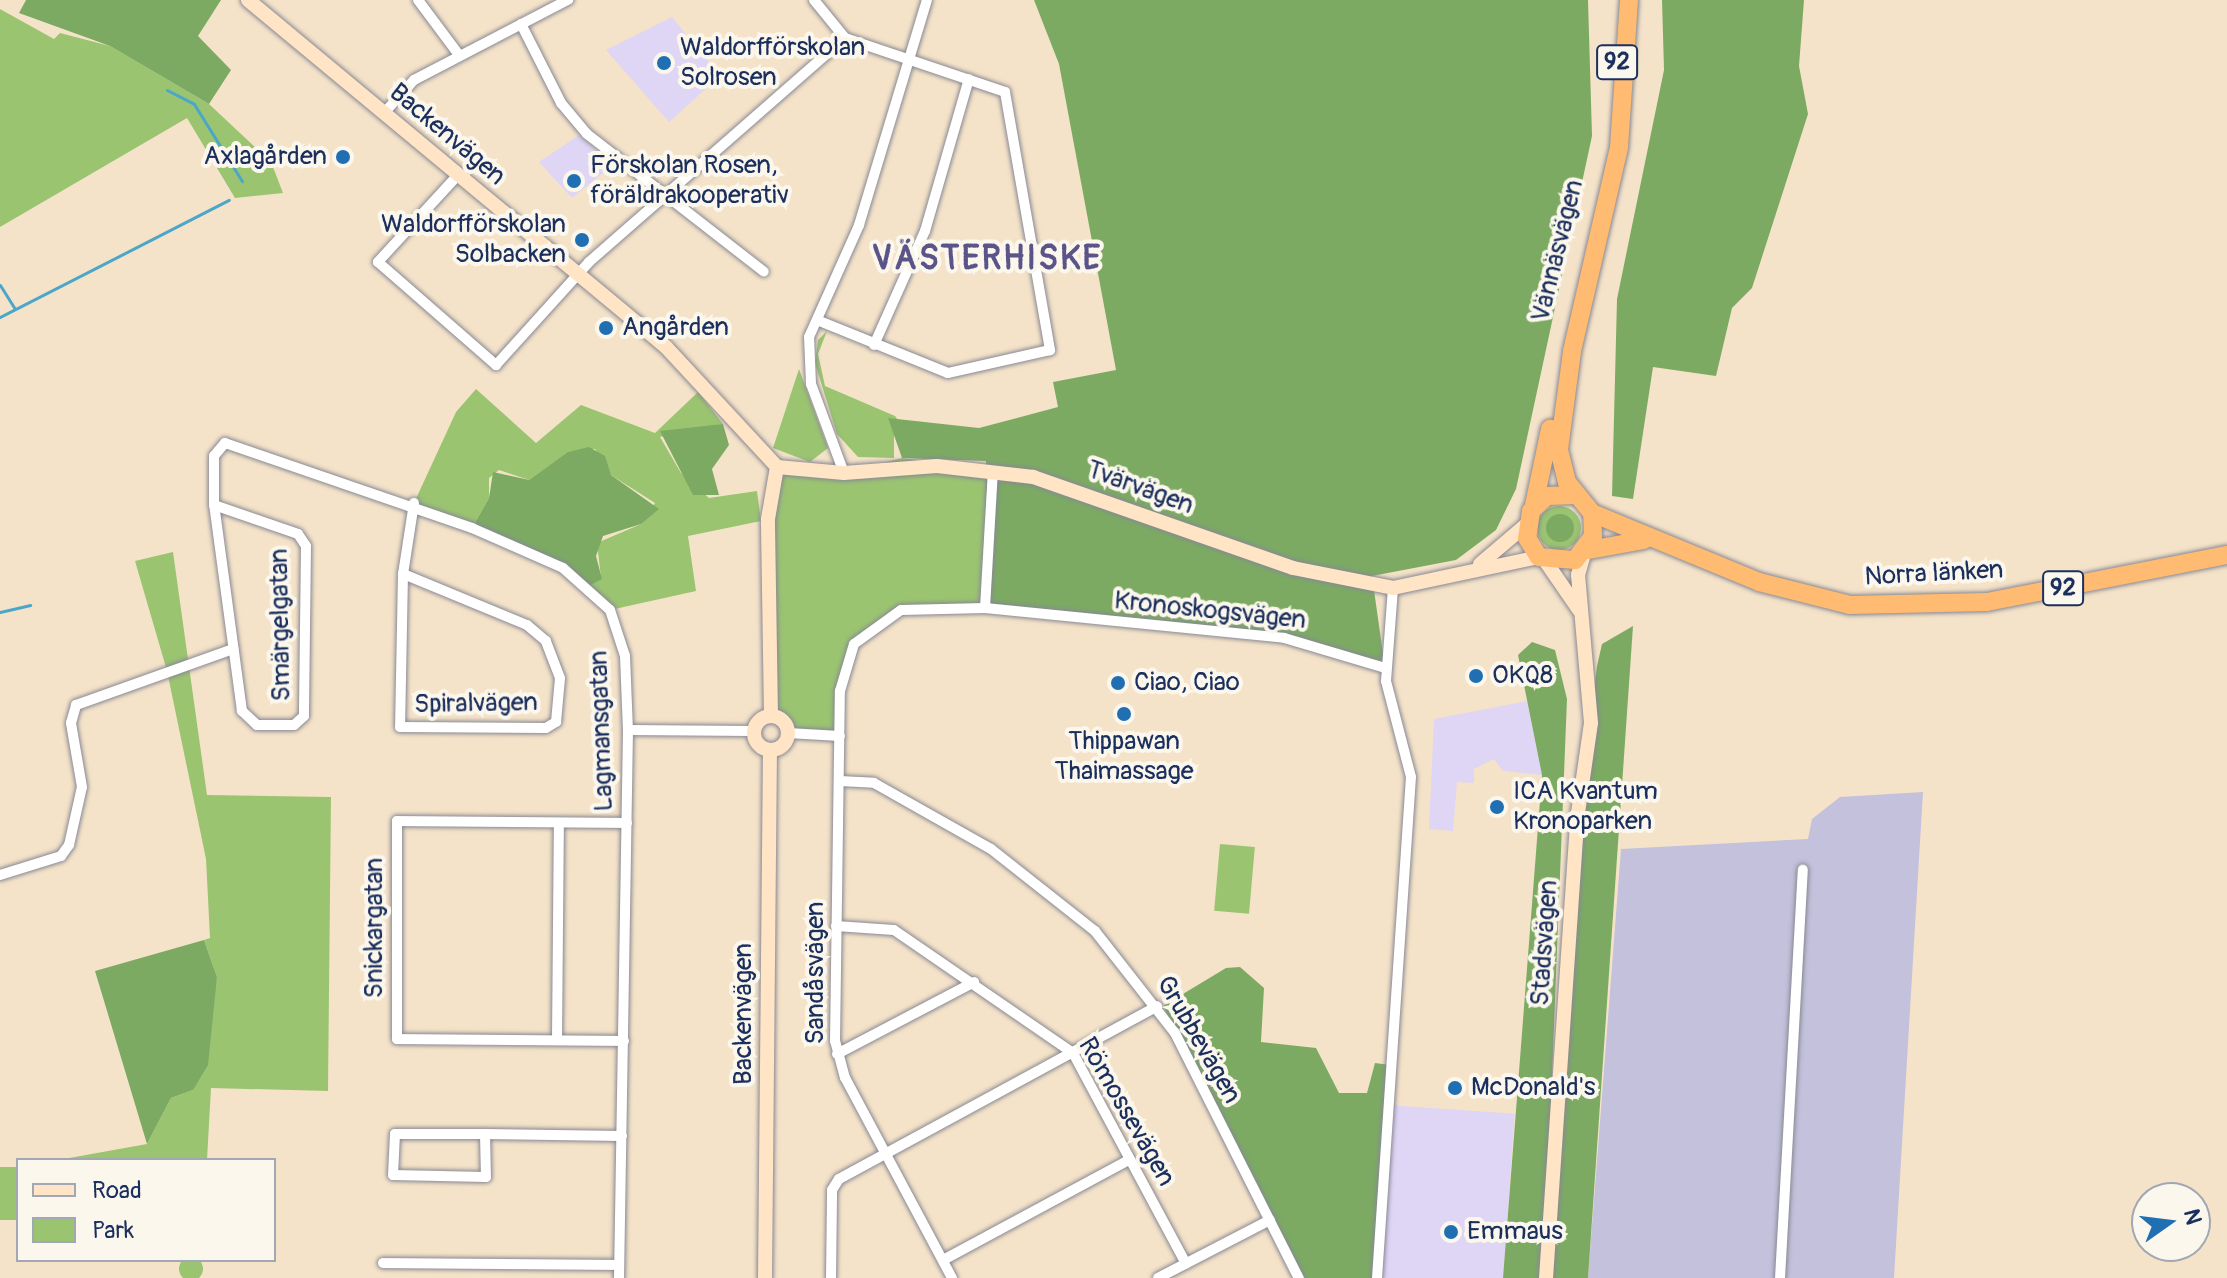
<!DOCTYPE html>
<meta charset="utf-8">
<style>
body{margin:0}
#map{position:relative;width:2227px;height:1278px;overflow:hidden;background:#f5e3c9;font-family:Pangolin,sans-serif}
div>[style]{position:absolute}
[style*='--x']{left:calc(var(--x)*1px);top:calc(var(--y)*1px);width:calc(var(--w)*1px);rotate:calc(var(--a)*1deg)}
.built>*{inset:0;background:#dfd5f5;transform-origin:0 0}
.industrial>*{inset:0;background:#c3c1db}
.green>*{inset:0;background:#9bc471;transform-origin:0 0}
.round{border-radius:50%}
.forest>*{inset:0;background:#7caa63}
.stream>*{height:3px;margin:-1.5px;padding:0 1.5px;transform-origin:1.5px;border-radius:1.5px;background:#4ba6c9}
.roads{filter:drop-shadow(0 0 2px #888994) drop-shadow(0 0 2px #888994)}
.street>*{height:10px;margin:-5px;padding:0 5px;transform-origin:5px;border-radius:5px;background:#fff}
.secondary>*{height:14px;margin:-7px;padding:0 7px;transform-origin:7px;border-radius:7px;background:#ffe4c6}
.secondary>.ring{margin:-7px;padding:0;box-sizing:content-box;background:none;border:14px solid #ffe4c6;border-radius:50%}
.highway>*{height:18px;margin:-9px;padding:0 9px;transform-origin:9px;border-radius:9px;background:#ffbb71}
.dots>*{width:22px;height:22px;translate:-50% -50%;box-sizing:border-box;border:4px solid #fbf7ec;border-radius:50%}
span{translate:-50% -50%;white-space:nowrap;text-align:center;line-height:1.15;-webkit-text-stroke:8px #fbf7ec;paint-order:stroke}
.shield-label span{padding:2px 6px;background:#fbf7ec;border:2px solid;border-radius:6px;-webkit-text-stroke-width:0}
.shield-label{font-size:24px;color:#1b2f5e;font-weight:700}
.poi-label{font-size:26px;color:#1b2f5e}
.left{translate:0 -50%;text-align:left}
.right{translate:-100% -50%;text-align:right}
.street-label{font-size:26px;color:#1b2f5e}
.district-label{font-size:34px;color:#5b5488;font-weight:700;letter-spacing:2px}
.legend{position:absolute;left:16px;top:1158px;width:260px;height:104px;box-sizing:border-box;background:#fbf7ec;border:2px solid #a1a7b3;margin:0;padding:10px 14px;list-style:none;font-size:24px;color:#1b2f5e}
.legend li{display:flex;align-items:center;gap:16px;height:40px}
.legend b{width:40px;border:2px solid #a1a7b3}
.north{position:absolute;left:2131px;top:1182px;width:80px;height:80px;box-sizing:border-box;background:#fbf7ec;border:2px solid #a1a7b3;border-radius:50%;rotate:76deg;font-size:22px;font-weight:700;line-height:32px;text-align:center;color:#1b2f5e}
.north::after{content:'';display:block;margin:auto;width:28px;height:36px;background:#1f6fb2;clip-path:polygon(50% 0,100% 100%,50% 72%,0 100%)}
</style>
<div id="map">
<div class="built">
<i style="clip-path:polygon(672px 17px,720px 76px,669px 122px,606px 50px)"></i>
<i style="clip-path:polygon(579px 135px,613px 165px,572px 198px,539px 162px)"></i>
<i style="clip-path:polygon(1527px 701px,1542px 775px,1503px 771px,1494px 759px,1474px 769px,1474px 783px,1457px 782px,1453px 831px,1429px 829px,1434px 719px)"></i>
<i style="left:1388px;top:1105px;width:127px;height:173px;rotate:4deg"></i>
</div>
<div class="industrial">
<i style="clip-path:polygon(1923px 792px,1894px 1278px,1588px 1278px,1621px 849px,1808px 839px,1812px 819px,1840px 797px)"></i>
</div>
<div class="green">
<i style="clip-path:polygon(0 9px,54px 39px,60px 33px,110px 46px,209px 104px,271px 162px,283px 193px,235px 198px,187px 118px,0 227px)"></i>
<i style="clip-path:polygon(827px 331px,818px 354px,825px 386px,895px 416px,904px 429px,894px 436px,894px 458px,858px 457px,837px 434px,815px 363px,818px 340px)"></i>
<i style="clip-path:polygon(799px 369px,828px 448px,810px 462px,773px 448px)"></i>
<i style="clip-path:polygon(476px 389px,536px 443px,581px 405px,655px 433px,698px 392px,723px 424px,660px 437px,681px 473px,709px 498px,757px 491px,761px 521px,688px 536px,696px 591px,610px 610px,589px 586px,601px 578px,597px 543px,641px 524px,655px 503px,611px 475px,595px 449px,569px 452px,529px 480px,499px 470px,489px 478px,489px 498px,472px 528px,414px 503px,456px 412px)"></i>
<i style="clip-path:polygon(902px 458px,993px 471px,985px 608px,886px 615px,847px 659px,840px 736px,788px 733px,777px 717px,768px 519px,777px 467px,844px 473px)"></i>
<i class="round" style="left:1537px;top:506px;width:44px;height:44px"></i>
<i style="clip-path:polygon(173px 552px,207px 795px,331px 797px,328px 1091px,211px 1088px,207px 1160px,58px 1160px,147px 1144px,171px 1098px,193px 1090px,211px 1009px,217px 977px,204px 940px,210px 938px,206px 859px,167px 671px,135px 561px)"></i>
<i style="left:1220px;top:844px;width:35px;height:67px;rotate:5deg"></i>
<i style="left:18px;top:1167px;width:53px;height:18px;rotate:90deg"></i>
<i class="round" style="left:179px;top:1257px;width:24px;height:24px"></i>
</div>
<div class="forest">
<i style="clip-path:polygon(26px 0,221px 0,198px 36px,231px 70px,209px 104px,110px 46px,19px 13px)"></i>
<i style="clip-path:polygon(1034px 0,1588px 0,1592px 136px,1516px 489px,1496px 530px,1456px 560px,1372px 576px,1385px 668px,1321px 647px,985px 608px,986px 461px,902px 458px,888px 418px,979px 428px,1058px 407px,1053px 382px,1116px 370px,1059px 64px)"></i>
<i style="clip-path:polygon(1662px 0,1804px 0,1799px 66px,1808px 114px,1752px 288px,1732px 308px,1716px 376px,1653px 367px,1633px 499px,1612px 496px,1617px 299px,1664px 70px)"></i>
<i style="clip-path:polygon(723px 424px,729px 445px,712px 469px,719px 495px,693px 495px,660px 431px)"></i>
<i style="clip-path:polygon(589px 447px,605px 456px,611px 475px,659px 509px,641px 524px,603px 536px,596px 556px,602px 579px,589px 586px,472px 528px,489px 498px,493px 472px,529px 480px,568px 452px)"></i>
<i class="round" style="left:1546px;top:514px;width:28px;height:28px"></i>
<i style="clip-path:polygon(1633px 626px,1588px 1278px,1546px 1278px,1578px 813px,1597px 666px,1602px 644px)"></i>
<i style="clip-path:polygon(1532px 642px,1555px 650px,1567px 699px,1544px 1278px,1503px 1278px,1542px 775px,1518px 655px)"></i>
<i style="clip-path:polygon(204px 940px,217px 977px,208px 1065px,193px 1090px,171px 1098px,147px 1144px,95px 971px)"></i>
<i style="clip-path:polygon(1240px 967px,1264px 988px,1261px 1042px,1316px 1048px,1339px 1093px,1367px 1093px,1375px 1063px,1390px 1065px,1377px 1278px,1300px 1278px,1163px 1006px,1226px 968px)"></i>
</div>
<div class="stream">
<i style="--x:167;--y:90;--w:30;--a:27"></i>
<i style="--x:194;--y:104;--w:91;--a:58.1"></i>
<i style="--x:0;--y:285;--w:28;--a:58"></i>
<i style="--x:0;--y:317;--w:257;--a:-27.1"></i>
<i style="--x:0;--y:612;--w:31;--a:-13"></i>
</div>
<div class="roads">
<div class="street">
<i style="--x:418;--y:0;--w:69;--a:53.3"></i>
<i style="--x:814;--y:0;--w:49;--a:50.8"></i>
<i style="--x:845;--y:38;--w:169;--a:18.6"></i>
<i style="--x:1005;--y:92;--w:262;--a:80.1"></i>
<i style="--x:1050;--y:350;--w:105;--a:167.3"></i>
<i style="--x:948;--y:373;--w:141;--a:-158"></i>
<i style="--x:521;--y:24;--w:89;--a:63.1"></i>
<i style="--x:561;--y:103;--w:40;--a:50"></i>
<i style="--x:587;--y:134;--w:224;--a:37.9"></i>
<i style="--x:384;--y:113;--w:45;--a:-47.7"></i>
<i style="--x:414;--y:80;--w:174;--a:-27.5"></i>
<i style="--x:457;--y:176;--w:117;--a:132.6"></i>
<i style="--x:378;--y:262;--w:157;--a:41.1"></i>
<i style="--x:496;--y:365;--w:139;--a:-47.9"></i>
<i style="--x:589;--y:262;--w:340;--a:-41.2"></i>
<i style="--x:874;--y:345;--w:125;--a:-65.9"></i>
<i style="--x:925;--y:231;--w:158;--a:-73.9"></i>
<i style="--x:844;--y:473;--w:95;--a:-110.3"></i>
<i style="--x:811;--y:384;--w:47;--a:-92.4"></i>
<i style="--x:809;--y:337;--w:123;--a:-65.9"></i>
<i style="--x:859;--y:225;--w:235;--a:-73.2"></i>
<i style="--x:214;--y:505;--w:89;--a:19"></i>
<i style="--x:298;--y:534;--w:14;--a:56"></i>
<i style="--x:306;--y:546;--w:170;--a:90.7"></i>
<i style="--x:304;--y:716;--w:13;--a:138"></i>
<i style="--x:294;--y:725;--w:37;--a:180"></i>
<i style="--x:257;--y:725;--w:21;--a:-137"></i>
<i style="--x:242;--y:711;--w:208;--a:-97.7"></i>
<i style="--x:214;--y:505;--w:49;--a:-90"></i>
<i style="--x:214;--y:456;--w:17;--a:-50"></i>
<i style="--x:225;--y:443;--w:261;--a:19"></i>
<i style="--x:472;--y:528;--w:99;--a:23.7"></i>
<i style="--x:563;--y:568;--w:63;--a:41.8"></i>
<i style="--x:610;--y:610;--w:48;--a:71.9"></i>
<i style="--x:625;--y:656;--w:74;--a:87.7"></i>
<i style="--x:628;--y:730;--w:548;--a:90.94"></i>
<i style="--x:403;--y:574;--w:153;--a:91.1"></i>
<i style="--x:400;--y:727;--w:146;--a:0.4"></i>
<i style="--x:546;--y:728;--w:12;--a:-31"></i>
<i style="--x:556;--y:722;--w:44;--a:-84.8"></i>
<i style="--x:560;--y:678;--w:40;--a:-111"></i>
<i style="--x:546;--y:641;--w:25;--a:-140"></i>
<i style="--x:527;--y:625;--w:134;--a:-157.6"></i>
<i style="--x:403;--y:574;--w:72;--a:-81.2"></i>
<i style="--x:985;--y:608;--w:137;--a:-86.7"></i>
<i style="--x:628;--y:730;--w:125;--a:0.5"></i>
<i style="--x:788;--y:733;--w:52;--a:3.3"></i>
<i style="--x:840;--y:781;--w:34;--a:3"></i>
<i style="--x:874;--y:783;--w:134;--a:29.4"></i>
<i style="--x:991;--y:849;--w:132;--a:38.3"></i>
<i style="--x:1095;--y:931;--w:130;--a:51.9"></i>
<i style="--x:1175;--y:1033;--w:275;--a:63.2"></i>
<i style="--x:0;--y:875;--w:64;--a:-17.3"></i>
<i style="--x:61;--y:856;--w:14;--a:-54"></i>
<i style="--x:69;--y:845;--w:59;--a:-77.4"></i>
<i style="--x:82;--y:787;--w:65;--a:-99.8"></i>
<i style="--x:71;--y:723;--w:19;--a:-74"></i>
<i style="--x:76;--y:705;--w:167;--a:-19.6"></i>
<i style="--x:836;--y:926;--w:58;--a:3.9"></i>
<i style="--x:894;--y:930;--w:217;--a:34.5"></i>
<i style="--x:1073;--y:1053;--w:239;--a:61.8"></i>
<i style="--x:557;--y:1040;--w:216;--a:-89.5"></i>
<i style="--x:624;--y:1041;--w:227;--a:-179.5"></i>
<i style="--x:397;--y:1039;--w:218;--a:-90"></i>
<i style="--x:397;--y:821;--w:230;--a:0.5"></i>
<i style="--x:837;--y:1054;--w:155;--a:-27.7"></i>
<i style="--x:485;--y:1134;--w:43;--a:88.7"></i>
<i style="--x:486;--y:1177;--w:93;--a:-178.8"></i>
<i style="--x:393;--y:1175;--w:41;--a:-87.2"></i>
<i style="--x:395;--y:1134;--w:90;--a:0"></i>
<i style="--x:485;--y:1134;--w:137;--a:0.8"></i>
<i style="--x:945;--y:1259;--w:209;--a:-28.3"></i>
<i style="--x:383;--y:1263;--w:236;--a:0.5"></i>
<i style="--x:831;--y:1278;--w:88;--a:-89.3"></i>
<i style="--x:832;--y:1190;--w:13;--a:-58"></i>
<i style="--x:839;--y:1179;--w:362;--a:-28.5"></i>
<i style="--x:952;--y:1278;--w:227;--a:-118.1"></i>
<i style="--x:845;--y:1078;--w:38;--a:-105"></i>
<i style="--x:835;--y:1041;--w:350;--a:-89.2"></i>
<i style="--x:840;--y:691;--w:49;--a:-73.4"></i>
<i style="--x:854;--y:644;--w:58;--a:-35.9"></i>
<i style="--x:901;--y:610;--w:84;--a:-1.4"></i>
<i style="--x:985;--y:608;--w:301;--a:5.7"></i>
<i style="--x:1284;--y:638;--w:105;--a:16.5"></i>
<i style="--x:1158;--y:1278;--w:126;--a:-27.4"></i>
<i style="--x:1377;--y:1278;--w:502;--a:-86.12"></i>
<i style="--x:1411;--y:777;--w:99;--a:-104.6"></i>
<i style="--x:1386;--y:681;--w:93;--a:-85.7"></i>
<i style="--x:1780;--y:1278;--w:409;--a:-86.8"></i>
</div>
<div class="secondary">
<i style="--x:248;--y:0;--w:543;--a:39.7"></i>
<i style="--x:666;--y:347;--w:163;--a:47.2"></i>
<i style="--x:777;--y:467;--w:67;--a:5.1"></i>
<i style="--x:844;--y:473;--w:93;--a:-4.3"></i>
<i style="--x:937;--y:466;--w:97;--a:6.5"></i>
<i style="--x:1033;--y:477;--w:275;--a:19.3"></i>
<i style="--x:1293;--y:568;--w:102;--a:11.3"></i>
<i style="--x:1393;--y:588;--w:149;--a:-12"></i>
<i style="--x:1544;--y:559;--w:62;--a:55.5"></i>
<i style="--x:1480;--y:564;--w:60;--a:-40.3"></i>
<i class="ring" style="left:754px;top:716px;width:20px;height:20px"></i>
<i style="--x:771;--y:716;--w:197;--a:-90.9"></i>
<i style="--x:768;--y:519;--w:53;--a:-80.2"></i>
<i style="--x:765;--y:1278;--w:527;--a:-89.46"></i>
<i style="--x:1546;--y:1278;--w:466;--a:-86.1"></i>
<i style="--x:1578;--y:813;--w:91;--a:-81.8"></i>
<i style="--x:1591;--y:723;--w:149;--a:-95"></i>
<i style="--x:1578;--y:575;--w:22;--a:-74"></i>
</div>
<div class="highway">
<i style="--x:1575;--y:495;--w:28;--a:178"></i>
<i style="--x:1547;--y:496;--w:22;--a:137"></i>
<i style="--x:1531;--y:511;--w:27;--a:98"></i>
<i style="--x:1527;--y:538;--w:22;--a:58"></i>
<i style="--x:1539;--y:557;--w:36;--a:5"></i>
<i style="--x:1575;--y:560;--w:30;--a:-53"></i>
<i style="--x:1593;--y:536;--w:23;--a:-92"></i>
<i style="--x:1592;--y:513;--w:40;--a:-129"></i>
<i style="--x:1567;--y:482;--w:34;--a:-104"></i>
<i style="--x:1559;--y:449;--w:99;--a:-82.4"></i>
<i style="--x:1572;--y:351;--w:209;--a:-77"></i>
<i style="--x:1619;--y:147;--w:147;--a:-86.1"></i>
<i style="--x:1534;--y:505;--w:78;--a:-78.1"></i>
<i style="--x:1592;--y:513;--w:181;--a:22.4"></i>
<i style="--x:1759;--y:582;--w:94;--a:14.2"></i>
<i style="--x:1850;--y:605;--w:137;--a:-1.3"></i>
<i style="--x:1987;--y:602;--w:245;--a:-11.1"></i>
<i style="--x:1589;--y:550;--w:56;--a:-10.3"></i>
</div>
</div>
<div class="dots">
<i style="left:664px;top:63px;background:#1f6fb2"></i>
<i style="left:343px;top:157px;background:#1f6fb2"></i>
<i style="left:574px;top:181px;background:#1f6fb2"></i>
<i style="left:582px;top:240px;background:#1f6fb2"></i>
<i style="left:606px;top:328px;background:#1f6fb2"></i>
<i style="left:1476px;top:676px;background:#1f6fb2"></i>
<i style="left:1118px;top:683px;background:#1f6fb2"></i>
<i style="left:1124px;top:714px;background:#1f6fb2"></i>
<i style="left:1497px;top:807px;background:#1f6fb2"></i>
<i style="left:1455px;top:1088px;background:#1f6fb2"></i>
<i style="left:1451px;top:1232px;background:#1f6fb2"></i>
</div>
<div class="shield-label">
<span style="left:1617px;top:62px">92</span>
<span style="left:2063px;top:588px">92</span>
</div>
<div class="poi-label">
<span class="left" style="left:680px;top:63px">Waldorfförskolan<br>Solrosen</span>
<span class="right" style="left:327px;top:157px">Axlagården</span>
<span class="left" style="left:590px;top:181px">Förskolan Rosen,<br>föräldrakooperativ</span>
<span class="right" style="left:566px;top:240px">Waldorfförskolan<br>Solbacken</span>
<span class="left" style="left:622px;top:328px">Angården</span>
<span class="left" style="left:1492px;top:676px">OKQ8</span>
<span class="left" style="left:1134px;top:683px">Ciao, Ciao</span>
<span style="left:1124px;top:757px">Thippawan<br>Thaimassage</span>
<span class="left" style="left:1513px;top:807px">ICA Kvantum<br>Kronoparken</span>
<span class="left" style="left:1471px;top:1088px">McDonald's</span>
<span class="left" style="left:1467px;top:1232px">Emmaus</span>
</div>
<div class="street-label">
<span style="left:447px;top:135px;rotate:40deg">Backenvägen</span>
<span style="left:1558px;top:251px;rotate:-76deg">Vännäsvägen</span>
<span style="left:1140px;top:488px;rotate:20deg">Tvärvägen</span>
<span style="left:1934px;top:574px;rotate:-3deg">Norra länken</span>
<span style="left:1210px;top:611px;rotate:6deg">Kronoskogsvägen</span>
<span style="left:281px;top:625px;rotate:-91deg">Smärgelgatan</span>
<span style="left:476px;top:704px;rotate:-1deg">Spiralvägen</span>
<span style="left:602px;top:731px;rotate:-92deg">Lagmansgatan</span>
<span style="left:375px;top:928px;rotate:-90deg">Snickargatan</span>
<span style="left:1545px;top:943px;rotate:-86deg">Stadsvägen</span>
<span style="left:816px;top:973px;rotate:-90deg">Sandåsvägen</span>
<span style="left:744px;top:1014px;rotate:-90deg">Backenvägen</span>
<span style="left:1198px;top:1040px;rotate:60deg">Grubbevägen</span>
<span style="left:1126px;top:1112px;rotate:60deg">Römossevägen</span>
</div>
<div class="district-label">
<span style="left:987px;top:259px">VÄSTERHISKE</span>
</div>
<ul class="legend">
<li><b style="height:10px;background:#ffe4c6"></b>Road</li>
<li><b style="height:22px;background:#9bc471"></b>Park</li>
</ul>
<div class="north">N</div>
</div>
